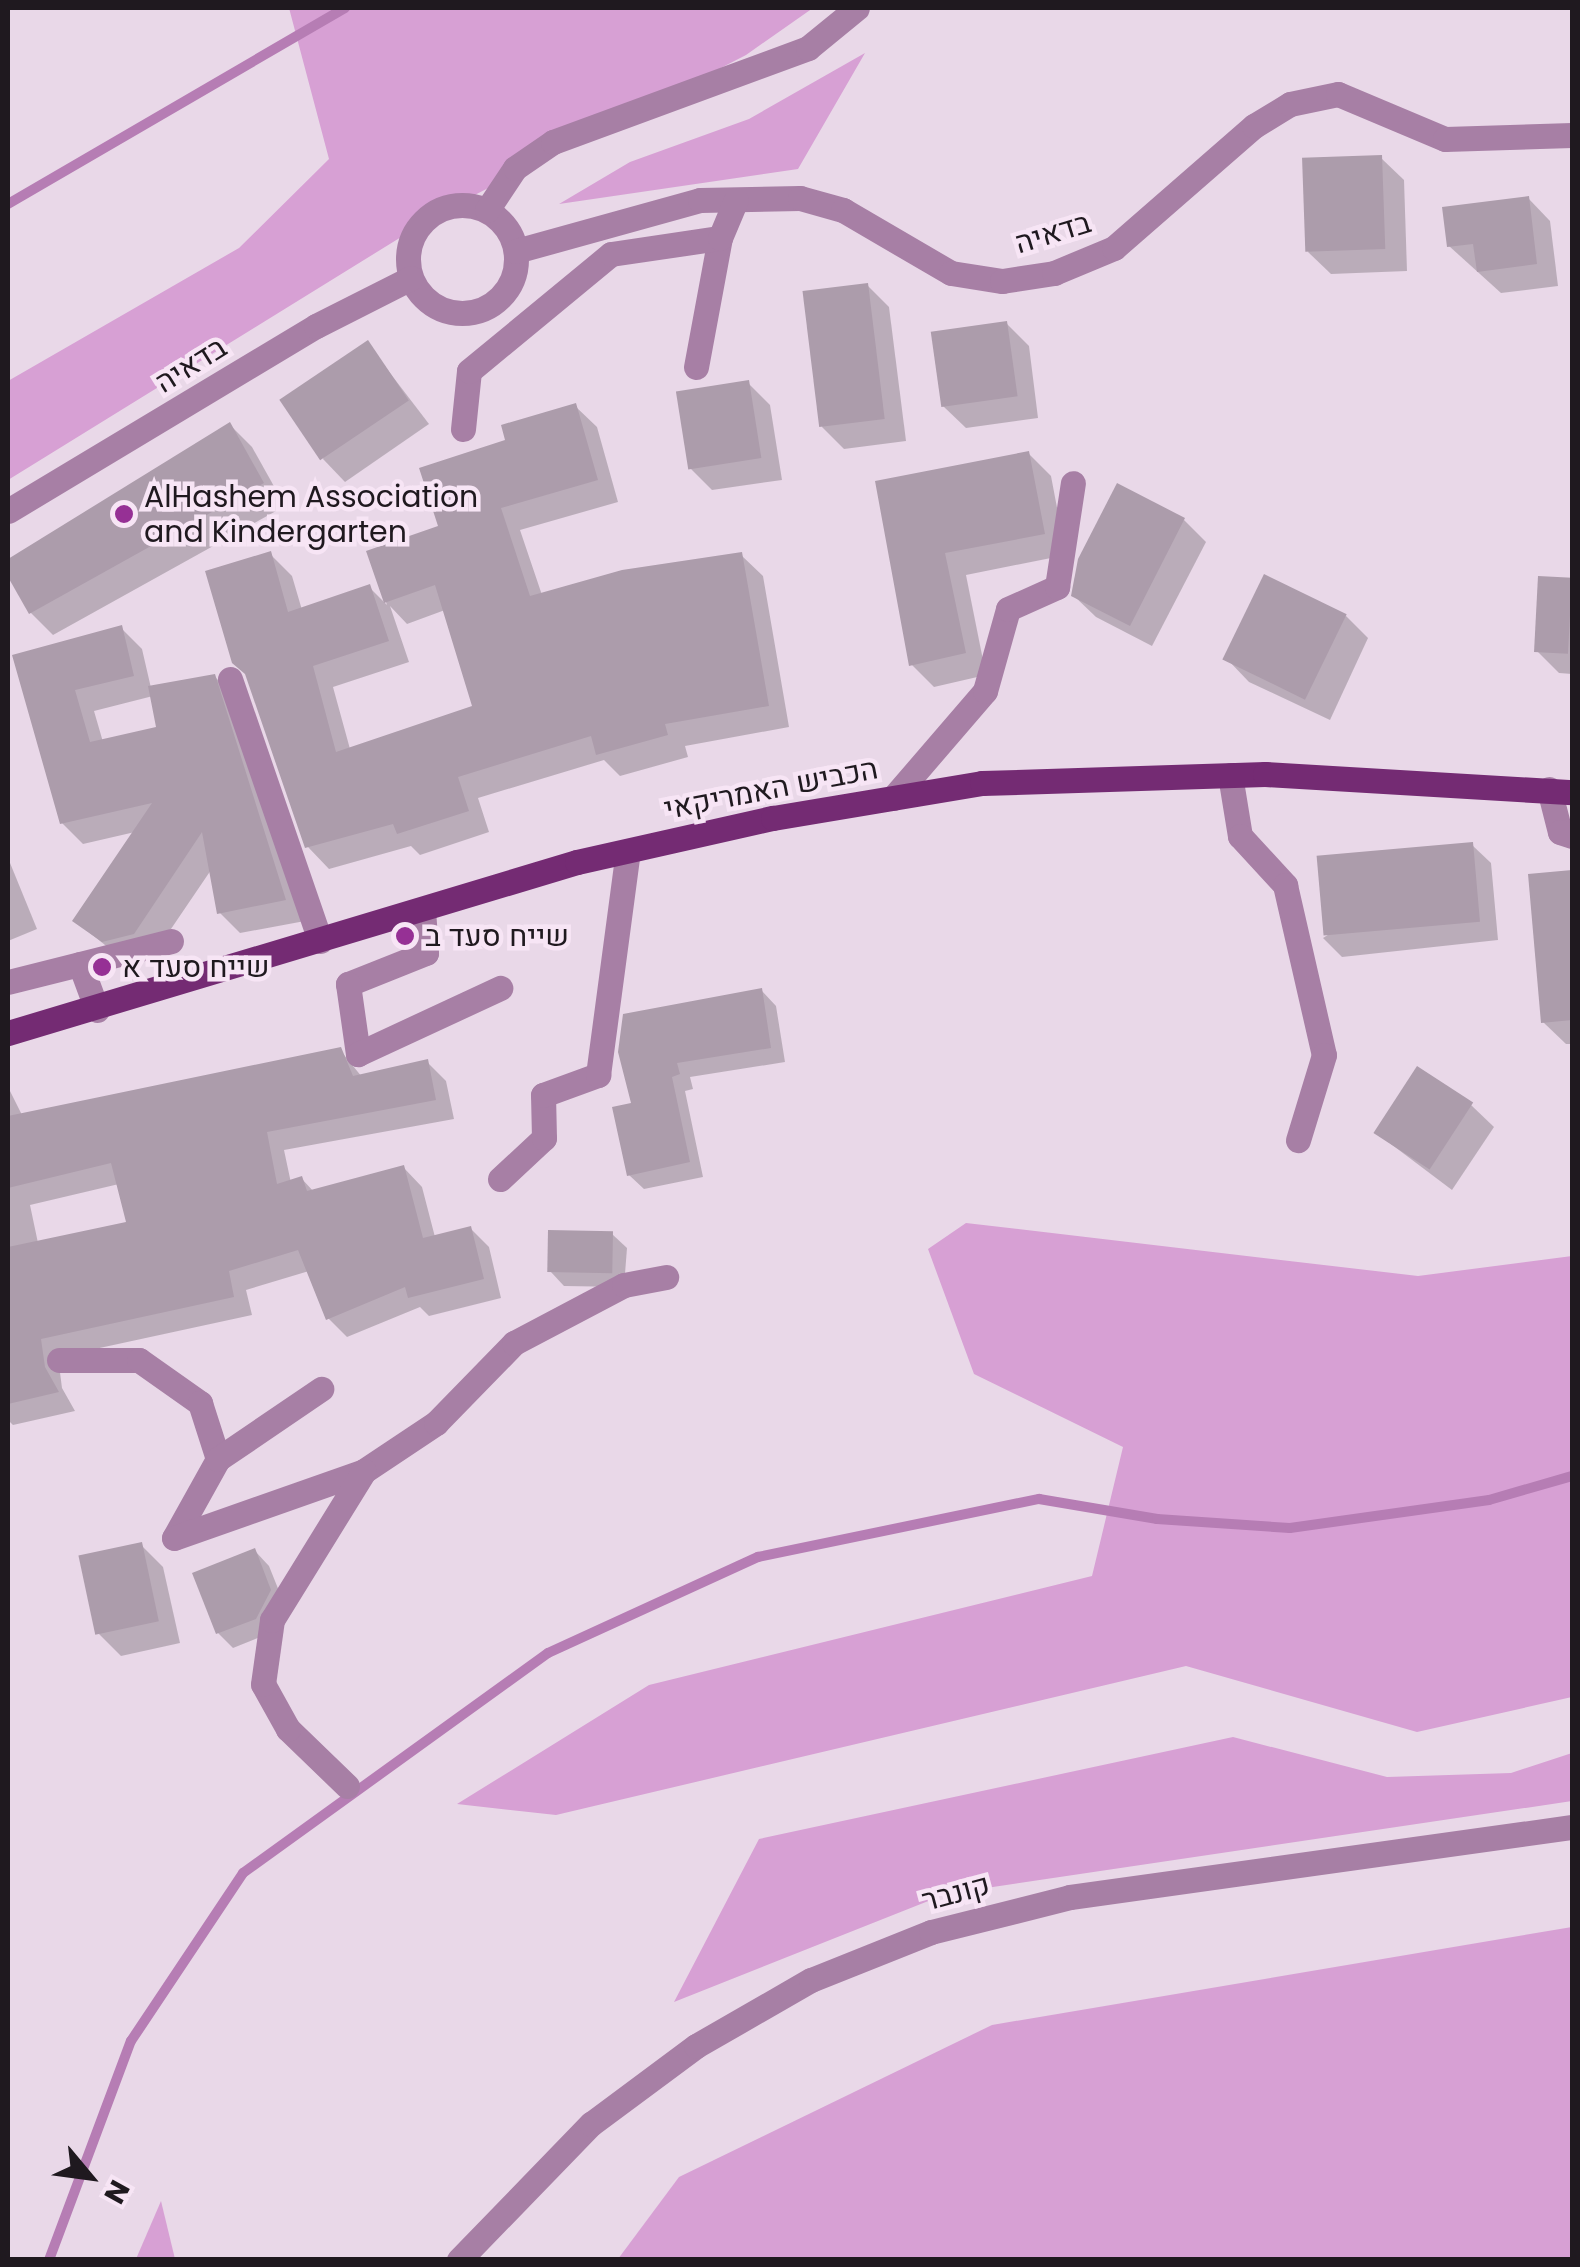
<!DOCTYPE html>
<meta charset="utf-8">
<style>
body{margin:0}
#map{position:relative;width:1580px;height:2267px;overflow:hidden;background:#e9d8e8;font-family:Poppins,Heebo,sans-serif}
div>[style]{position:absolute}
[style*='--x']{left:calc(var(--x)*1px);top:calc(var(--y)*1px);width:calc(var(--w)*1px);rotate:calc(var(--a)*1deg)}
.green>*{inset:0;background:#d7a0d4}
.shadow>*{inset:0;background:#0003}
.stream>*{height:10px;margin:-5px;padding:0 5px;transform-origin:5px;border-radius:5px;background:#b67db4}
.building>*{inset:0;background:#ac9cab;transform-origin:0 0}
.minor>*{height:25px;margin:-12.5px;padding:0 12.5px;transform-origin:12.5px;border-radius:12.5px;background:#a77fa5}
.minor>.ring{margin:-12.5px;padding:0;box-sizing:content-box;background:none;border:25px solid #a77fa5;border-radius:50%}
.major>*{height:25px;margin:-12.5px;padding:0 12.5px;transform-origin:12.5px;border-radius:12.5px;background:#742b73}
.dots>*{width:28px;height:28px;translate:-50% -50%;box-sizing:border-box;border:5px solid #f7e5f5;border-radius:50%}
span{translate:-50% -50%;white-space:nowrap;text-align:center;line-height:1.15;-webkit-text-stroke:9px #f7e5f5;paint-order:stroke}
.street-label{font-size:30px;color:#1f191f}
.poi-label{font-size:30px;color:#1f191f}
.left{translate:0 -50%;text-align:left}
.frame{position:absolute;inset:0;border:10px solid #1f191f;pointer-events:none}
.north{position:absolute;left:40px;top:2127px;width:100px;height:100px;-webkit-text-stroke:8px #f7e5f5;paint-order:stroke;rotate:119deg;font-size:28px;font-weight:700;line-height:40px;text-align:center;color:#1f191f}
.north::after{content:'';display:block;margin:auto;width:35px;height:45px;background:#1f191f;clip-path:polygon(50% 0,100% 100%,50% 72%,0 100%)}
</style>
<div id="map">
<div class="green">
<i style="clip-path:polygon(289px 8px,813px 8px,746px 55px,440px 213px,8px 480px,8px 381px,239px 248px,329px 159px)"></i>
<i style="clip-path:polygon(865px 53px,798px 169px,559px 204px,630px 162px,749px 119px)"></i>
<i style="clip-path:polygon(966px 1223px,1418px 1276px,1572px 1256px,1572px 1697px,1417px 1732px,1186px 1666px,556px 1815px,457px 1804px,649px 1685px,1092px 1576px,1123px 1447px,974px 1374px,928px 1249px)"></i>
<i style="clip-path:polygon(1233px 1737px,1387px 1777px,1511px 1773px,1572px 1753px,1572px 1801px,946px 1894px,674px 2002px,759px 1839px)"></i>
<i style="clip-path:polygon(1572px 1927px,1572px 2259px,618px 2259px,679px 2177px,992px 2025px)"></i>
<i style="clip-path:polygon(161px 2201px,175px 2259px,136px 2259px)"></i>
</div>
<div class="shadow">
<i style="clip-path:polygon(1381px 158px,1404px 180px,1407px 271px,1331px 274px,1308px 252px)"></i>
<i style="clip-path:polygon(1528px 198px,1550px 221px,1558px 286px,1501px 293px,1449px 246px)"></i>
<i style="clip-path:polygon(867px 285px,889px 307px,906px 441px,844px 449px,822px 427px)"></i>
<i style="clip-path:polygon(1007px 324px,1029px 346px,1038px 418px,966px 428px,943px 406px)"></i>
<i style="clip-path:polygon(367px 343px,429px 424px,345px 482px,323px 459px)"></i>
<i style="clip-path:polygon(748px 383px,770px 405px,782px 480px,712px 490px,690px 468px)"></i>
<i style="clip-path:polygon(evenodd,575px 406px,597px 427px,618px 502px,520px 530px,542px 595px,741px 555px,763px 576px,789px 727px,685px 746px,688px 757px,620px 776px,604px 760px,478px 798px,489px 832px,420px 855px,411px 846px,329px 869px,308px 847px,270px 554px,292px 576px,302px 610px,369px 587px,387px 605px,369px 553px,441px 527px,508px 441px,575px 406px,390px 606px,407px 624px,445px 610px,475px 708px,350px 749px,333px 687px,409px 662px,390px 606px)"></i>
<i style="clip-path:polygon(230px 425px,252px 447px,285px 506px,53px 635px,31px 613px,8px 562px)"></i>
<i style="clip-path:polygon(1029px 454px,1051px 476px,1066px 555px,966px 575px,986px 675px,934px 687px,911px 664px,878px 483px)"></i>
<i style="clip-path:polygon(1184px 520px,1206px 542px,1152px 646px,1096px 617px,1073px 595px)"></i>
<i style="clip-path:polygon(1540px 579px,1572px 580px,1572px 674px,1559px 673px,1537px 651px)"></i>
<i style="clip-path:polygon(1346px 616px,1368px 638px,1330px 720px,1249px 682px,1227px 659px)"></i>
<i style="clip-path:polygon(evenodd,121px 628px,142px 649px,151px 688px,214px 676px,235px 697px,305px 921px,240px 933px,219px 912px,211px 870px,154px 954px,125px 961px,75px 921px,135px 832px,83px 844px,62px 823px,15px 657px,121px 628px,153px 696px,158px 729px,103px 742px,94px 711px,153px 696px)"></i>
<i style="clip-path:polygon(1472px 845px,1491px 863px,1498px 940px,1342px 957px,1323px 938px)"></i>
<i style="clip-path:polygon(8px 858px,37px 929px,8px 941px)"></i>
<i style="clip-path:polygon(1572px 872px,1572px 1044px,1566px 1044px,1543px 1022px,1531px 876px)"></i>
<i style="clip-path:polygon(762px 991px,776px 1006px,785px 1062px,690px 1077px,693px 1089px,685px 1091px,703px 1177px,644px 1189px,629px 1175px,635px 1105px,620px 1051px)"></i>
<i style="clip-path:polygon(evenodd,340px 1050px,362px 1077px,427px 1062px,446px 1081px,454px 1119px,284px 1150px,291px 1183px,302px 1179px,314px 1192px,404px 1168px,422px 1187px,435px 1237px,470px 1228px,489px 1247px,501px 1298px,429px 1316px,420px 1307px,347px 1337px,328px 1318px,309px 1271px,246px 1290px,252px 1315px,58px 1357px,62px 1388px,75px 1411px,13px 1425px,8px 1420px,8px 1087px,22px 1115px,340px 1050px,119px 1184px,129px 1224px,38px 1243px,30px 1205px,119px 1184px)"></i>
<i style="clip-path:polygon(1471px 1105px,1494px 1127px,1452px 1190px,1375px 1132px)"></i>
<i style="clip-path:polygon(612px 1234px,627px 1248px,624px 1287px,564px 1286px,550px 1271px)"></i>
<i style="clip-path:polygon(141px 1545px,163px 1567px,180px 1643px,121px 1656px,99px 1634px)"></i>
<i style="clip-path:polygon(255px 1551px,269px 1566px,285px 1606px,270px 1633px,233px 1648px,218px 1633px)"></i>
</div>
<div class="stream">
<i style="--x:8;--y:204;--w:390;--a:-30.2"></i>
<i style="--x:49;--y:2260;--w:234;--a:-69.5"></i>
<i style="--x:131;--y:2041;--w:202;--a:-56.3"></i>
<i style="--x:243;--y:1873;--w:376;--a:-35.8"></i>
<i style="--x:548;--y:1653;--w:231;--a:-24.6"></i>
<i style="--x:758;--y:1557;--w:287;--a:-11.7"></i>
<i style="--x:1039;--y:1499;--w:120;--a:9.6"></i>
<i style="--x:1157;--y:1519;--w:133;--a:3.9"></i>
<i style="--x:1290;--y:1528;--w:201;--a:-8"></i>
<i style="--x:1489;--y:1500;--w:86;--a:-16.1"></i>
</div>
<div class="building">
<i style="left:1382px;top:155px;width:94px;height:80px;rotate:88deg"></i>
<i style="clip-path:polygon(1529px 196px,1537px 264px,1477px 272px,1473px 244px,1447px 247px,1442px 207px)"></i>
<i style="left:868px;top:283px;width:137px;height:66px;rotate:83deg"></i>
<i style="left:1007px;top:321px;width:76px;height:77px;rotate:82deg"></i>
<i style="left:368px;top:340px;width:73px;height:107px;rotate:56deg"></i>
<i style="left:749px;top:380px;width:79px;height:74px;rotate:81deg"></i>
<i style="clip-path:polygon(576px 403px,598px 480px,501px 508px,530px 596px,622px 570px,742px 552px,769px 706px,665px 724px,668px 735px,596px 755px,591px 736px,458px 777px,469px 811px,397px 834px,393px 824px,305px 848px,245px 674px,232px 663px,205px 571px,271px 551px,288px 612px,370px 584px,389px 641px,313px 666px,336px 752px,472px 706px,435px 585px,384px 603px,366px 551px,438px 526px,419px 468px,505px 440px,501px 425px)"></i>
<i style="clip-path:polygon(230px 422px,264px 483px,29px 614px,8px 577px,8px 559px)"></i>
<i style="clip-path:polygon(1029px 451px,1045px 534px,945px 553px,966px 653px,909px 666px,875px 481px)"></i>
<i style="clip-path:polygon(1117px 483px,1185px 518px,1130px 626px,1071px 596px,1078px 559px)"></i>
<i style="left:1264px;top:574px;width:92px;height:95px;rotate:26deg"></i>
<i style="left:1538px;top:576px;width:34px;height:76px;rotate:3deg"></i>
<i style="clip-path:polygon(122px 625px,134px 676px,75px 690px,90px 742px,156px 727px,148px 686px,215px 674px,286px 900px,217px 914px,202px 832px,134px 934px,102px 942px,72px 921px,152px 803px,60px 824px,12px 655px)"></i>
<i style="left:1473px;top:842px;width:80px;height:157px;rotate:85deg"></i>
<i style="clip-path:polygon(1572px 870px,1572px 1020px,1541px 1023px,1528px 874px)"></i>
<i style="clip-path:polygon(762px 988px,771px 1048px,677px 1063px,680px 1074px,672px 1077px,690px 1162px,627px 1176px,612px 1107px,631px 1103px,618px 1052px,623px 1014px)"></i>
<i style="clip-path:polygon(341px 1047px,353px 1076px,428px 1059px,436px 1100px,267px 1132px,277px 1184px,302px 1176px,307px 1191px,404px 1165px,423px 1238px,471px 1226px,484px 1279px,408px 1298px,405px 1287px,326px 1320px,298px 1250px,229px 1271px,234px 1297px,41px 1339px,45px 1367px,59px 1392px,8px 1404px,8px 1247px,126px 1222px,111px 1163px,8px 1188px,8px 1116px)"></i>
<i style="left:1417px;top:1066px;width:67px;height:80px;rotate:33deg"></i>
<i style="left:548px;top:1230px;width:65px;height:42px;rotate:1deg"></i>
<i style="left:142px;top:1542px;width:81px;height:65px;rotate:78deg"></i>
<i style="clip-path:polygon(255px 1548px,271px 1590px,256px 1619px,216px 1634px,192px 1573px)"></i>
</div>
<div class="minor">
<i class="ring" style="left:408px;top:205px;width:83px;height:83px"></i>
<i style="--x:487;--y:210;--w:50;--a:-56.3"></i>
<i style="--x:515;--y:168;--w:46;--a:-34.4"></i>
<i style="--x:553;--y:142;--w:272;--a:-20.2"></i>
<i style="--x:808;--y:48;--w:63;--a:-39.2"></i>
<i style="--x:516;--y:251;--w:191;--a:-15.5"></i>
<i style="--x:700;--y:200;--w:100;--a:-1.1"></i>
<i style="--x:800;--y:198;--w:45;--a:15.6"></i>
<i style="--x:843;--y:210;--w:125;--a:30.3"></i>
<i style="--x:951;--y:273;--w:52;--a:8.9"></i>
<i style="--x:1002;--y:281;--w:53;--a:-8.7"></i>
<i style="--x:1054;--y:273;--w:65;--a:-22.6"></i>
<i style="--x:1114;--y:248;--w:186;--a:-41.1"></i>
<i style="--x:1254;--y:126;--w:42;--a:-31.4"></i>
<i style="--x:1290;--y:104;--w:49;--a:-11.8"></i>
<i style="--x:1338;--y:94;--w:116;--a:22.8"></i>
<i style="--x:1445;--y:139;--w:127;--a:-1.8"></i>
<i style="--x:696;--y:367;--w:131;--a:-79.5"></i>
<i style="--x:463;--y:429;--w:58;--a:-84.1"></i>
<i style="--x:469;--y:371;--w:184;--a:-39.5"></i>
<i style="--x:611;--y:254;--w:110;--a:-8.4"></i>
<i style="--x:720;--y:238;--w:41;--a:-67.2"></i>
<i style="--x:8;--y:511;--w:359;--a:-31"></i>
<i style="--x:316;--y:326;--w:106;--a:-26.8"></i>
<i style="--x:230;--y:679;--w:277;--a:71"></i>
<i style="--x:1230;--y:775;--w:62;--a:80.7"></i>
<i style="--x:1240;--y:836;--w:67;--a:47.4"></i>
<i style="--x:1285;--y:885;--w:174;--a:77.1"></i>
<i style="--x:1324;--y:1055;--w:89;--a:107"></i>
<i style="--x:1549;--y:789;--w:44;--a:75.7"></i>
<i style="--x:1560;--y:832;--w:13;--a:18"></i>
<i style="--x:893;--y:798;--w:141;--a:-49.3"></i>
<i style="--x:985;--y:691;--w:85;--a:-74.3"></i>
<i style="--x:1008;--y:609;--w:54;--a:-24.2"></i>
<i style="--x:1057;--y:587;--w:105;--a:-81.3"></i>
<i style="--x:423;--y:909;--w:44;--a:86.1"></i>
<i style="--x:426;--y:953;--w:84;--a:158.3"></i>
<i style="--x:348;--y:984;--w:71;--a:81.9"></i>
<i style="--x:358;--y:1054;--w:157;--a:-24.9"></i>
<i style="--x:80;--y:964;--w:49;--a:69.7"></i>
<i style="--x:8;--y:982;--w:168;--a:-14.1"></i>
<i style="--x:500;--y:1179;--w:60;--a:-43"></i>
<i style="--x:544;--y:1138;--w:43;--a:-91.3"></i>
<i style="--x:543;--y:1095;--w:59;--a:-20"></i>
<i style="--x:598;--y:1075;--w:226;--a:-82.4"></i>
<i style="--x:59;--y:1360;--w:80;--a:0"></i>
<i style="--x:139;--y:1360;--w:75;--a:35.2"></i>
<i style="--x:200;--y:1403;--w:59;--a:72.2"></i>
<i style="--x:218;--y:1459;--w:90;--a:119.1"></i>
<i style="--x:218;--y:1459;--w:125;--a:-34.2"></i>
<i style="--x:174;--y:1538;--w:201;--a:-19.4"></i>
<i style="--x:364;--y:1471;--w:87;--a:-33.7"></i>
<i style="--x:436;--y:1423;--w:112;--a:-45.7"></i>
<i style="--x:514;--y:1343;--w:124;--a:-27.8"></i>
<i style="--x:624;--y:1285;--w:43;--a:-10.8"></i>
<i style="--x:347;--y:1786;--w:82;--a:-136"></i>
<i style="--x:288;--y:1729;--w:51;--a:-119.1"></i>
<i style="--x:263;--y:1684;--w:65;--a:-82"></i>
<i style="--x:272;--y:1620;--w:175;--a:-58.3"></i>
<i style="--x:459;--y:2260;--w:190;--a:-45.9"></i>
<i style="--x:591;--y:2124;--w:131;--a:-36.6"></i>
<i style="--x:696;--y:2046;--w:133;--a:-29.9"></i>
<i style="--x:811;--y:1980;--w:129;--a:-21.8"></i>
<i style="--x:931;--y:1932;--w:143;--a:-14.1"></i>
<i style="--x:1070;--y:1897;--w:507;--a:-7.94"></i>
</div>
<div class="major">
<i style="--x:8;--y:1033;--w:594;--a:-16.73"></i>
<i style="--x:577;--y:862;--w:201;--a:-12.7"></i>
<i style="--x:773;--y:818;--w:212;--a:-9.5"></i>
<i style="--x:982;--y:783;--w:283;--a:-1.8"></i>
<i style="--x:1265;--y:774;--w:308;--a:3.4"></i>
</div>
<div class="dots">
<i style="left:124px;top:514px;background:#963095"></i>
<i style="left:405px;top:936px;background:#963095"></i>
<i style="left:102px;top:967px;background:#963095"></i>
</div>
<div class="street-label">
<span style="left:1053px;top:233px;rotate:-17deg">בדאיה</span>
<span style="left:191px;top:365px;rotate:-32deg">בדאיה</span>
<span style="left:771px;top:789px;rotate:-11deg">הכביש האמריקאי</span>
<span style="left:956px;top:1893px;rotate:-15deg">קונבר</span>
</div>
<div class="poi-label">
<span class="left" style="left:144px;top:514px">AlHashem Association<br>and Kindergarten</span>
<span class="left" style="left:425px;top:936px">שייח סעד ב</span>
<span class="left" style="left:122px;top:967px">שייח סעד א</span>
</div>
<div class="frame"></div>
<div class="north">N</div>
</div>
